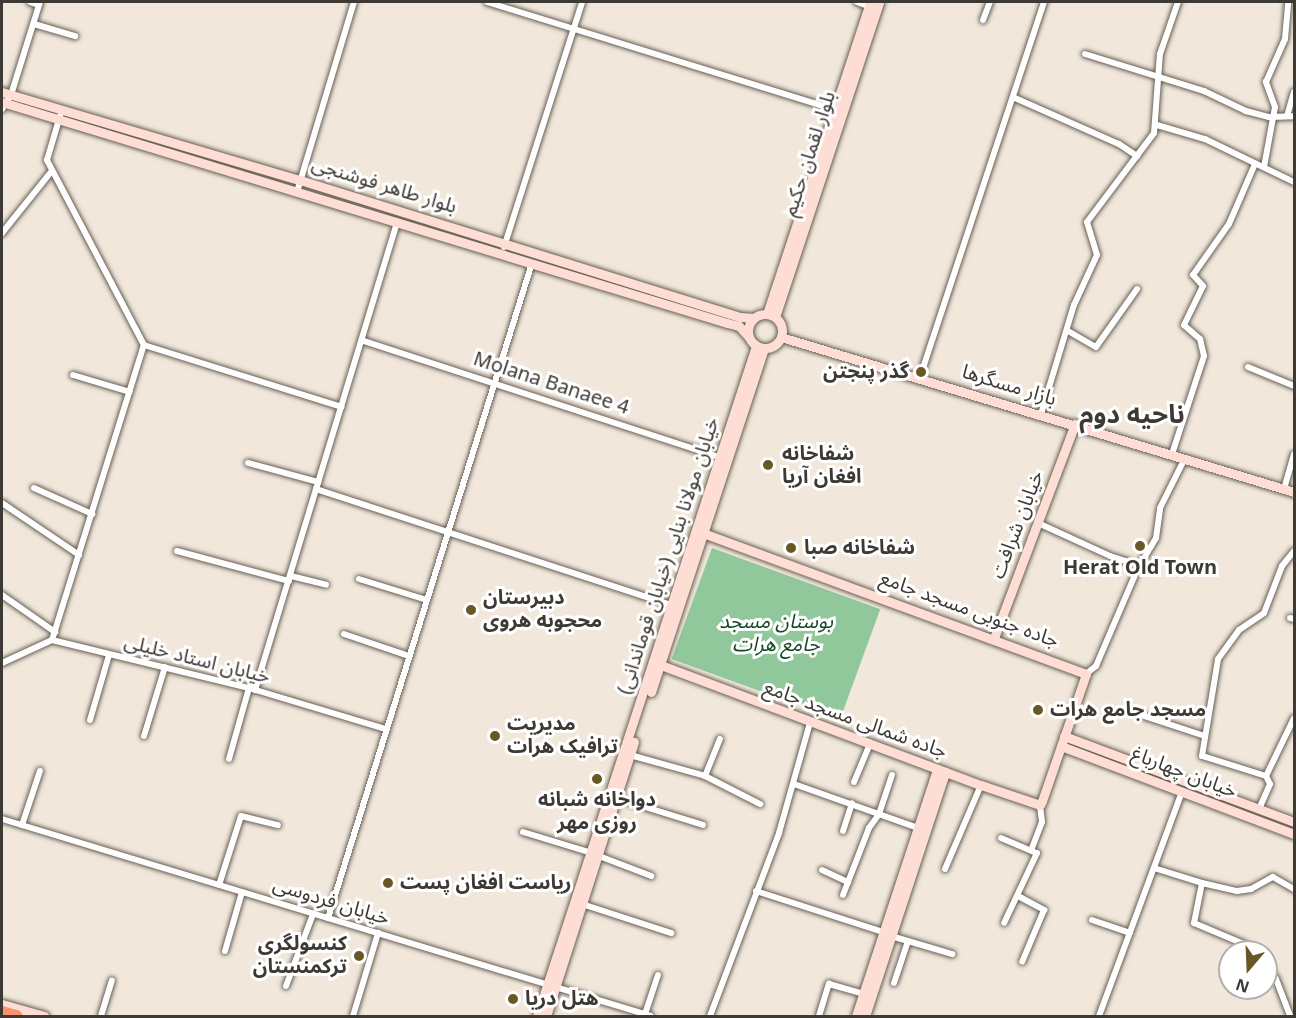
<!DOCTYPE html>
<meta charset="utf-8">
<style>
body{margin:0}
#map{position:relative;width:1296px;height:1018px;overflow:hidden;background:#f1e8db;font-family:Georgia,"Noto Sans Arabic",serif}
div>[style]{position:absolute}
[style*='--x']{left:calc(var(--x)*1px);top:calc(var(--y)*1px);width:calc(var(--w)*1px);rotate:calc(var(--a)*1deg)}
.green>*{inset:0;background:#90c79b;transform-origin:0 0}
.roads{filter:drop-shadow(0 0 2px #675f55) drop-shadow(0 0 2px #675f55)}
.street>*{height:6px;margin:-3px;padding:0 3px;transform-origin:3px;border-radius:3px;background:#fff}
.secondary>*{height:9px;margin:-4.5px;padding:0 4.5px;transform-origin:4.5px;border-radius:4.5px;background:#feded4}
.secondary>.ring{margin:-4.5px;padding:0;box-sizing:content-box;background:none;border:9px solid #feded4;border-radius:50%}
.highway>*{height:12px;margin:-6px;padding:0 6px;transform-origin:6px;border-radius:6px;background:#fa9270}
.dots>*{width:16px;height:16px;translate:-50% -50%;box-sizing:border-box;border:3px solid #fff;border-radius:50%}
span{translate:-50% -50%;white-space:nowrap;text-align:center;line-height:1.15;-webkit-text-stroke:6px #fff;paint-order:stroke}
.street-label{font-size:20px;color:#3d3a35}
.poi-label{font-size:20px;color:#3d3a35;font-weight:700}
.right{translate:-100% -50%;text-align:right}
.left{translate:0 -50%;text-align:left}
.park-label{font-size:20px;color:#164926;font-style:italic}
.district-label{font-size:26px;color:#3d3a35;font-weight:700}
.frame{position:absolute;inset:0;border:3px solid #3d3a35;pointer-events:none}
.north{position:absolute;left:1218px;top:940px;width:60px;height:60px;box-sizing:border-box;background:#fff;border:2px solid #b1b0ae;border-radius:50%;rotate:199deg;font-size:16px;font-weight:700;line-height:24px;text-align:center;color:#3d3a35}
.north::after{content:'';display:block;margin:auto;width:21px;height:27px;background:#685825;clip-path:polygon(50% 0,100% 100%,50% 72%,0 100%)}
</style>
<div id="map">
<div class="green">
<i style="left:712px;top:548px;width:179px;height:118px;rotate:20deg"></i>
</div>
<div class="roads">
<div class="street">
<i style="--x:30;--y:2;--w:9;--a:18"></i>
<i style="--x:487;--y:2;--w:365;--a:17.2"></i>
<i style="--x:857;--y:2;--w:12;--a:20"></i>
<i style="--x:983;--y:20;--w:19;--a:-69"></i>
<i style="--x:34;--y:24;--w:43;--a:16.3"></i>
<i style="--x:1085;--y:54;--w:125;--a:17.3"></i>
<i style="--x:1204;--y:91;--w:47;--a:25.5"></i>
<i style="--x:1246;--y:111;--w:24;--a:15"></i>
<i style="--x:1269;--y:117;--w:25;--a:-2"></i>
<i style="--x:1015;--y:98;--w:114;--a:23.9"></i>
<i style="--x:1119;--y:144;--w:22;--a:34"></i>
<i style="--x:2;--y:109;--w:17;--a:-57"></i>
<i style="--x:11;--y:95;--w:97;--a:-72.7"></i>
<i style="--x:1287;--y:116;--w:25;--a:-74"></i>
<i style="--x:1157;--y:125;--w:50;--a:16.3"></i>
<i style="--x:1205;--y:139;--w:99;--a:25.8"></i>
<i style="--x:1264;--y:167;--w:61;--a:-79.6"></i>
<i style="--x:1275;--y:107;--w:27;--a:-110"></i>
<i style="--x:1266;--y:82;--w:47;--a:-66.2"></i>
<i style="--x:1285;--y:39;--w:37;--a:-85"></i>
<i style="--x:297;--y:192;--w:198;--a:-73.3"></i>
<i style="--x:2;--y:233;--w:78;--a:-51.2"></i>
<i style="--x:504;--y:247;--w:257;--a:-72.3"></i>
<i style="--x:1068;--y:331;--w:32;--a:30"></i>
<i style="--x:1096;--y:347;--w:71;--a:-54.7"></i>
<i style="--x:364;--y:341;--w:376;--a:18.1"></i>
<i style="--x:144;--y:345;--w:207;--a:17.4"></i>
<i style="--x:1248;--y:367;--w:50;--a:22.4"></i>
<i style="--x:73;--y:375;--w:59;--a:16.6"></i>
<i style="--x:920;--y:377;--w:395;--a:-71.7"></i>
<i style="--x:1041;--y:414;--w:114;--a:-73.2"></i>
<i style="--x:1074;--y:305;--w:55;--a:-65.3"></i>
<i style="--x:1097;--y:255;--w:34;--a:-107"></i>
<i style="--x:1087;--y:222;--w:111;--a:-53"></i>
<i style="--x:1154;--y:133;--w:79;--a:-85.7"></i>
<i style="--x:1160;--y:54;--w:55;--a:-70.9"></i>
<i style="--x:1172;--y:454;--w:103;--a:-71.9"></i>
<i style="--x:1204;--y:356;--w:17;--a:-103"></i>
<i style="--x:1200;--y:339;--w:21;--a:-139"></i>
<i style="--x:1184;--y:325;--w:43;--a:-64"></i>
<i style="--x:1203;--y:286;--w:15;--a:-132"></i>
<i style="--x:1193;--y:275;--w:62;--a:-54.8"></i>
<i style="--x:1229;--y:224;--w:65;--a:-66.6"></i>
<i style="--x:248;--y:463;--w:73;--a:15.2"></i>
<i style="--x:34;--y:488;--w:64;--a:24.1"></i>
<i style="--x:316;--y:489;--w:378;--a:18.1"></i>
<i style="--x:1284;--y:489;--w:36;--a:-74"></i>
<i style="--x:2;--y:503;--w:93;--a:34"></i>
<i style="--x:1038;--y:523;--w:79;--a:24.6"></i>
<i style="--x:1110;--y:556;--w:33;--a:18"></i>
<i style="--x:177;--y:551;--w:116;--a:15"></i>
<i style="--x:291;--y:576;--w:36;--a:14"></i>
<i style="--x:359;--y:579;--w:71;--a:17.2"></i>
<i style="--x:2;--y:595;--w:65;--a:34.9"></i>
<i style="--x:1290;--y:618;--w:4;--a:14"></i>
<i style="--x:344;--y:634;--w:69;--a:18.7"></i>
<i style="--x:52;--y:640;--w:309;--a:-72.7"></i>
<i style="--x:144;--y:345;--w:209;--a:-117.7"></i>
<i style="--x:47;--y:160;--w:46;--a:-73.5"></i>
<i style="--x:2;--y:663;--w:55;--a:-24.7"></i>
<i style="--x:52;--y:640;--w:203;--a:13.7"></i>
<i style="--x:249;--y:688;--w:143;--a:16.7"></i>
<i style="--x:1086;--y:674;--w:13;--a:-39"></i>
<i style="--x:1096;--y:666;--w:107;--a:-66.8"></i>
<i style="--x:1138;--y:568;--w:35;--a:-59"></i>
<i style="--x:1156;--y:538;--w:30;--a:-82"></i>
<i style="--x:1160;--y:508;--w:56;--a:-63.4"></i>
<i style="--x:255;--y:690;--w:488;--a:-73.1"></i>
<i style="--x:1144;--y:716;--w:64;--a:18.2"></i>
<i style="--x:90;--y:720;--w:68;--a:-73.7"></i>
<i style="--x:144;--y:736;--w:72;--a:-73.1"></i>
<i style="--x:630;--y:755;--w:78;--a:15.6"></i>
<i style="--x:705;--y:776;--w:62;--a:27"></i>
<i style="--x:229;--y:759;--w:74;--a:-74.3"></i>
<i style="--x:705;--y:776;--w:40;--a:-68"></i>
<i style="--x:1266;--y:776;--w:64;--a:-64.2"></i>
<i style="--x:854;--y:782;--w:41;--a:-67.2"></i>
<i style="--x:794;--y:784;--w:132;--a:19.5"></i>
<i style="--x:616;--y:798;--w:91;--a:17.2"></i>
<i style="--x:1259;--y:809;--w:27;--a:-66"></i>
<i style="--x:1270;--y:784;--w:9;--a:-117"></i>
<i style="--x:1266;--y:776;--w:67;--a:-162.6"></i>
<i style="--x:1202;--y:756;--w:98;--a:-80.6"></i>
<i style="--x:1218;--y:659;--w:36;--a:-54"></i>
<i style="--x:1239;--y:630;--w:30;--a:-34"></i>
<i style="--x:1264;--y:613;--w:50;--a:-69"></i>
<i style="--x:1282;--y:566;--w:19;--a:-51"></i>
<i style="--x:2;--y:819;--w:678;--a:16.89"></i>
<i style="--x:22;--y:825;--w:57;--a:-71.6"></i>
<i style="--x:843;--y:831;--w:29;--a:-72"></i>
<i style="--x:523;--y:832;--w:69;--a:16.9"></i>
<i style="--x:1001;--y:838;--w:39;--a:23"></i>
<i style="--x:1037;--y:853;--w:77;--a:115.2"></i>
<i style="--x:1032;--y:848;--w:28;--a:-69"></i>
<i style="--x:1042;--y:822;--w:17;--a:-97"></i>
<i style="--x:599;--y:856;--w:56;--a:21"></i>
<i style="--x:1154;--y:868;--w:50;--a:17.4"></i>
<i style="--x:1202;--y:883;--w:41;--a:101.3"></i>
<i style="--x:1194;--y:923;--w:54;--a:22.8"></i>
<i style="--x:1244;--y:944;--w:12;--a:42"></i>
<i style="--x:945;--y:869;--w:91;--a:-66.8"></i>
<i style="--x:822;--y:870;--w:29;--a:25"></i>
<i style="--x:1202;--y:883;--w:36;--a:13"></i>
<i style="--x:1237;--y:891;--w:14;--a:-8"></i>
<i style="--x:1251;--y:889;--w:25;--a:-29"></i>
<i style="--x:1273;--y:877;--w:24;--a:30"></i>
<i style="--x:219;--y:885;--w:72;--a:-72.3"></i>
<i style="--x:241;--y:816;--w:38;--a:14"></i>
<i style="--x:756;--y:891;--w:133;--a:17.9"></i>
<i style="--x:843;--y:895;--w:72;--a:-68.8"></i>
<i style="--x:869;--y:828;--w:17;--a:-54"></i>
<i style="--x:879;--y:814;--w:41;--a:-71.6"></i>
<i style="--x:1018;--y:896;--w:30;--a:28"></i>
<i style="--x:1044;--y:910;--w:56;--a:112.9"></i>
<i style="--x:582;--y:904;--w:94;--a:18"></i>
<i style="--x:328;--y:918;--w:686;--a:-72.7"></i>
<i style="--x:1092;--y:920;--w:40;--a:18.9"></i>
<i style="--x:891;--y:936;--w:64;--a:16.4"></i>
<i style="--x:225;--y:951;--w:61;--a:-73.9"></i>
<i style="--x:1266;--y:966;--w:16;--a:52"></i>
<i style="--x:1276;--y:979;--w:40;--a:69"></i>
<i style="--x:894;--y:983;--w:44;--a:-71.6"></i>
<i style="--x:286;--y:986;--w:77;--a:-69.4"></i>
<i style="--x:645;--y:1014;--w:41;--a:-71.6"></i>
<i style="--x:101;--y:1016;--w:37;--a:-73"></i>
<i style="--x:353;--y:1016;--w:87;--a:-73.2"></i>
<i style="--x:710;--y:1016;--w:196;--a:-69.3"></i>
<i style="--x:779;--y:833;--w:114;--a:-74.3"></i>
<i style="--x:819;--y:1016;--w:34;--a:-73"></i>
<i style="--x:829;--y:984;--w:35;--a:16"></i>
<i style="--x:1099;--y:1016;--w:239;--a:-69.7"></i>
</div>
<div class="secondary">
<i style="--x:2;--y:92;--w:311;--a:16.5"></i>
<i style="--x:300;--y:180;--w:461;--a:17.3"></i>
<i style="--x:740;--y:317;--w:14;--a:4"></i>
<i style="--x:2;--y:102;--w:758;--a:16.95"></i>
<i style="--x:727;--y:323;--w:12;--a:14"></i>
<i style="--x:739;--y:326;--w:15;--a:48"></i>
<i class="ring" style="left:748px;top:314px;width:25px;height:25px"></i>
<i style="--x:767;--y:314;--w:329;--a:-71.7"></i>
<i style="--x:775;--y:317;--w:332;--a:-71.7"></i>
<i style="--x:781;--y:337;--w:536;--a:16.81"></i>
<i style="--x:994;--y:638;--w:229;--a:-69.3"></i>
<i style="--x:653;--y:662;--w:350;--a:20.6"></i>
<i style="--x:981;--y:785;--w:62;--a:18.7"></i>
<i style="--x:1040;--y:805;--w:4;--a:-63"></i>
<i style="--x:1042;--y:801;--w:134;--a:-70.9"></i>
<i style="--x:1086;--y:674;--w:408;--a:-159.8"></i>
<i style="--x:651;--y:692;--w:361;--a:-71.8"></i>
<i style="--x:1064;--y:736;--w:246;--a:20.5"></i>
<i style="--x:1061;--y:746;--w:249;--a:20.7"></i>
<i style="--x:2;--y:1004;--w:44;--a:15.9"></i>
<i style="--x:537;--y:1016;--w:705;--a:-71.9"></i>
<i style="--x:546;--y:1016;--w:288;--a:-72.2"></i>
<i style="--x:856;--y:1016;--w:260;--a:-71.8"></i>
<i style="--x:865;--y:1016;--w:257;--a:-71.8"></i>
</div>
<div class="highway">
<i style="--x:2;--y:1012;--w:15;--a:16"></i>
</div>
</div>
<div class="dots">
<i style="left:921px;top:372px;background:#685825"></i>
<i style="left:768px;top:465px;background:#685825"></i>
<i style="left:1140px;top:546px;background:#685825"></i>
<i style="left:791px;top:548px;background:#685825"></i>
<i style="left:471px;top:610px;background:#685825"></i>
<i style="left:1038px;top:710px;background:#685825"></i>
<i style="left:495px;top:736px;background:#685825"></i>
<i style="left:597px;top:779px;background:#685825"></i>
<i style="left:388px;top:883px;background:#685825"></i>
<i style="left:359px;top:956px;background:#685825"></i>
<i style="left:513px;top:999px;background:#685825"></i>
</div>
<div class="street-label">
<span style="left:810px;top:154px;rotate:-72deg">بلوار لقمان حکیم</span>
<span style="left:384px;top:186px;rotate:17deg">بلوار طاهر فوشنجی</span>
<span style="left:551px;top:384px;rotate:18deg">Molana Banaee 4</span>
<span style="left:1009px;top:386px;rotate:17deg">بازار مسگرها</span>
<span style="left:1018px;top:525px;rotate:-69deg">خیابان شرافت</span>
<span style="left:669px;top:556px;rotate:-72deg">خیابان مولانا بنایی (خیابان قوماندانی)</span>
<span style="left:969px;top:610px;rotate:20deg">جاده جنوبی مسجد جامع</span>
<span style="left:197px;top:660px;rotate:14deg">خیابان استاد خلیلی</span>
<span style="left:855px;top:720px;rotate:20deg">جاده شمالی مسجد جامع</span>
<span style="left:1184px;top:773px;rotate:21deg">خیابان چهارباغ</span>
<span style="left:331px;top:902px;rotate:17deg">خیابان فردوسی</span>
</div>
<div class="poi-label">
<span class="right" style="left:909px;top:372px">گذر پنجتن</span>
<span class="left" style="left:782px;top:466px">شفاخانه<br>افغان آریا</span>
<span class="left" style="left:804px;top:548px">شفاخانه صبا</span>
<span style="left:1140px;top:568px">Herat Old Town</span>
<span class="left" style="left:483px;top:610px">دبیرستان<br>محجوبه هروی</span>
<span class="left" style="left:1050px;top:710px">مسجد جامع هرات</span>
<span class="left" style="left:507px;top:736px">مدیریت<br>ترافیک هرات</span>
<span style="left:597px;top:812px">دواخانه شبانه<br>روزی مهر</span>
<span class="left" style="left:400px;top:883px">ریاست افغان پست</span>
<span class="right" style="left:347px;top:956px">کنسولگری<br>ترکمنستان</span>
<span class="left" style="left:525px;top:999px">هتل دریا</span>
</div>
<div class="park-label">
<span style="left:776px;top:634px">بوستان مسجد<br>جامع هرات</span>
</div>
<div class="district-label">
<span style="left:1132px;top:415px">ناحیه دوم</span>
</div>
<div class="frame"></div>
<div class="north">N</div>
</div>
